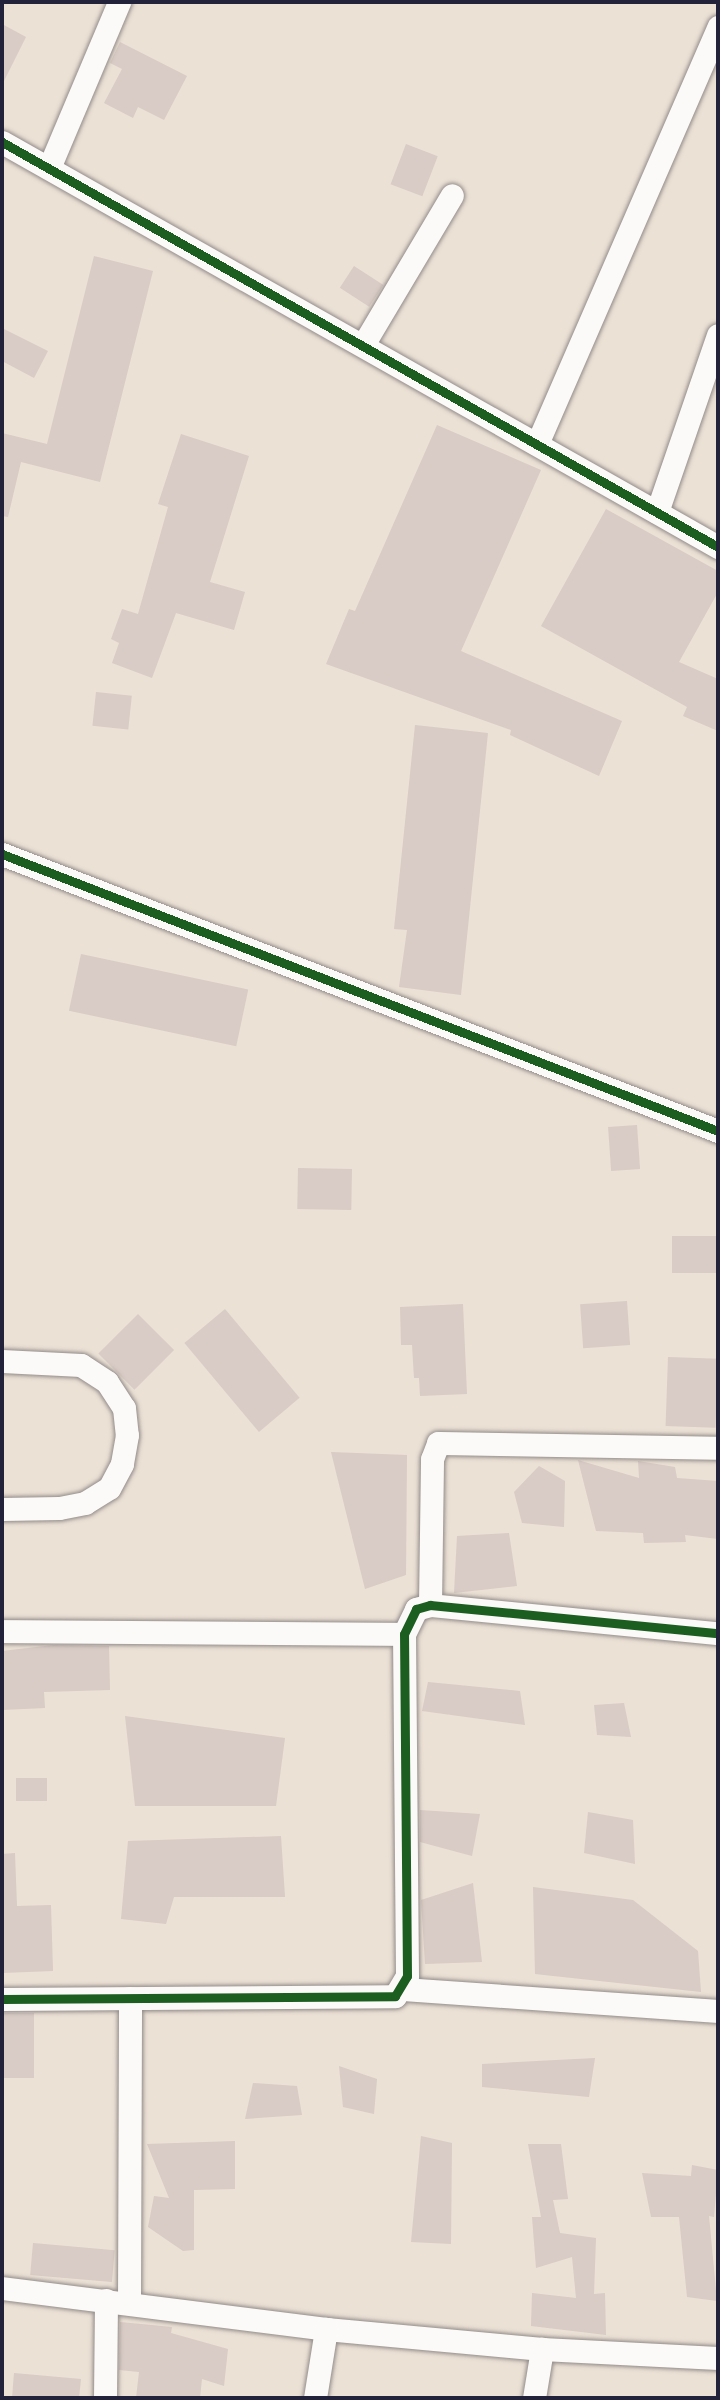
<!DOCTYPE html>
<style>
body{margin:0}
#map{position:relative;width:720px;height:2400px;overflow:hidden;background:#ece1d5;font-family:Kalam,sans-serif}
div>[style]{position:absolute}
[style*='--x']{left:calc(var(--x)*1px);top:calc(var(--y)*1px);width:calc(var(--w)*1px);rotate:calc(var(--a)*1deg)}
.building>*{inset:0;background:#d9cbc5;transform-origin:0 0}
.roads{filter:drop-shadow(0 0 2px #918b89) drop-shadow(0 0 2px #918b89)}
.minor>*{height:23px;margin:-11.5px;padding:0 11.5px;transform-origin:11.5px;border-radius:11.5px;background:#fcfaf9}
.cycleway>*{height:9px;margin:-4.5px;padding:0 4.5px;transform-origin:4.5px;border-radius:4.5px;background:#1b5e20}
span{translate:-50% -50%;white-space:nowrap;text-align:center;line-height:1.15;-webkit-text-stroke:5px #f6f6f2;paint-order:stroke}
.frame{position:absolute;inset:0;border:4px solid #22223b;pointer-events:none}
</style>
<div id="map">
<div class="building">
<i style="clip-path:polygon(2px 24px,26px 37px,2px 85px)"></i>
<i style="clip-path:polygon(120px 42px,187px 76px,164px 120px,138px 107px,133px 118px,104px 103px,122px 69px,110px 63px)"></i>
<i style="left:406px;top:144px;width:34px;height:43px;rotate:21deg"></i>
<i style="clip-path:polygon(94px 256px,153px 271px,100px 482px,21px 462px,8px 517px,2px 516px,2px 433px,47px 444px)"></i>
<i style="left:354px;top:266px;width:35px;height:26px;rotate:33deg"></i>
<i style="clip-path:polygon(2px 328px,48px 351px,34px 378px,2px 361px)"></i>
<i style="clip-path:polygon(437px 425px,541px 470px,461px 651px,622px 721px,599px 776px,510px 735px,511px 730px,326px 664px,349px 609px,355px 611px)"></i>
<i style="clip-path:polygon(181px 434px,249px 456px,210px 582px,245px 592px,234px 630px,176px 613px,152px 678px,112px 663px,119px 643px,111px 639px,122px 609px,138px 614px,168px 507px,158px 504px)"></i>
<i style="clip-path:polygon(606px 509px,718px 571px,718px 592px,679px 662px,718px 679px,718px 731px,683px 716px,687px 707px,541px 626px)"></i>
<i style="left:96px;top:692px;width:36px;height:34px;rotate:6deg"></i>
<i style="clip-path:polygon(415px 725px,488px 733px,461px 995px,399px 987px,407px 930px,394px 929px)"></i>
<i style="left:81px;top:954px;width:171px;height:58px;rotate:12deg"></i>
<i style="left:637px;top:1125px;width:44px;height:29px;rotate:86deg"></i>
<i style="left:298px;top:1168px;width:54px;height:41px;rotate:1deg"></i>
<i style="left:672px;top:1236px;width:46px;height:37px"></i>
<i style="left:627px;top:1301px;width:44px;height:47px;rotate:86deg"></i>
<i style="clip-path:polygon(463px 1304px,467px 1394px,420px 1396px,419px 1378px,414px 1378px,412px 1345px,401px 1345px,400px 1307px)"></i>
<i style="left:225px;top:1309px;width:116px;height:53px;rotate:50deg"></i>
<i style="left:138px;top:1314px;width:51px;height:56px;rotate:45deg"></i>
<i style="left:668px;top:1357px;width:50px;height:69px;rotate:2deg"></i>
<i style="clip-path:polygon(331px 1452px,407px 1455px,406px 1575px,365px 1589px)"></i>
<i style="clip-path:polygon(578px 1460px,639px 1478px,638px 1461px,675px 1467px,677px 1478px,718px 1481px,718px 1539px,685px 1535px,686px 1542px,644px 1543px,643px 1533px,596px 1531px)"></i>
<i style="clip-path:polygon(539px 1466px,565px 1481px,564px 1527px,522px 1523px,514px 1492px)"></i>
<i style="clip-path:polygon(509px 1533px,517px 1586px,454px 1593px,457px 1536px)"></i>
<i style="clip-path:polygon(53px 1645px,109px 1646px,110px 1690px,44px 1692px,45px 1708px,2px 1710px,2px 1651px)"></i>
<i style="clip-path:polygon(428px 1682px,520px 1691px,525px 1725px,422px 1711px)"></i>
<i style="clip-path:polygon(624px 1703px,631px 1737px,597px 1735px,594px 1705px)"></i>
<i style="clip-path:polygon(125px 1716px,285px 1738px,276px 1806px,135px 1806px)"></i>
<i style="left:47px;top:1778px;width:23px;height:31px;rotate:90deg"></i>
<i style="clip-path:polygon(420px 1810px,480px 1814px,472px 1856px,420px 1842px)"></i>
<i style="clip-path:polygon(588px 1812px,633px 1820px,635px 1864px,584px 1853px)"></i>
<i style="clip-path:polygon(281px 1836px,285px 1897px,174px 1897px,166px 1924px,121px 1919px,128px 1841px)"></i>
<i style="clip-path:polygon(15px 1853px,17px 1906px,51px 1905px,53px 1971px,2px 1973px,2px 1854px)"></i>
<i style="clip-path:polygon(473px 1883px,482px 1962px,425px 1964px,421px 1900px)"></i>
<i style="clip-path:polygon(533px 1887px,633px 1900px,698px 1951px,701px 1992px,535px 1974px)"></i>
<i style="left:2px;top:2013px;width:32px;height:65px"></i>
<i style="clip-path:polygon(595px 2058px,589px 2097px,482px 2087px,482px 2064px)"></i>
<i style="clip-path:polygon(339px 2066px,377px 2079px,374px 2114px,343px 2107px)"></i>
<i style="clip-path:polygon(253px 2083px,297px 2086px,302px 2115px,245px 2119px)"></i>
<i style="clip-path:polygon(421px 2136px,452px 2143px,451px 2244px,411px 2242px)"></i>
<i style="clip-path:polygon(235px 2141px,235px 2189px,194px 2190px,194px 2250px,183px 2251px,148px 2227px,154px 2196px,169px 2198px,147px 2144px)"></i>
<i style="clip-path:polygon(528px 2144px,561px 2144px,568px 2199px,553px 2200px,560px 2233px,596px 2238px,594px 2294px,605px 2293px,606px 2335px,531px 2326px,532px 2293px,576px 2298px,572px 2257px,536px 2268px,532px 2217px,541px 2217px)"></i>
<i style="clip-path:polygon(692px 2165px,718px 2170px,714px 2217px,709px 2216px,717px 2301px,687px 2297px,679px 2217px,651px 2217px,642px 2173px,691px 2176px)"></i>
<i style="left:33px;top:2243px;width:82px;height:32px;rotate:5deg"></i>
<i style="clip-path:polygon(120px 2322px,172px 2327px,171px 2333px,228px 2349px,224px 2386px,202px 2379px,200px 2398px,136px 2398px,139px 2372px,119px 2370px)"></i>
<i style="clip-path:polygon(14px 2373px,81px 2379px,79px 2398px,12px 2398px)"></i>
</div>
<div class="roads">
<div class="minor">
<i style="--x:2;--y:142;--w:823;--a:29.49"></i>
<i style="--x:49;--y:168;--w:180;--a:-67.1"></i>
<i style="--x:363;--y:345;--w:174;--a:-59.3"></i>
<i style="--x:537;--y:444;--w:455;--a:-66.5"></i>
<i style="--x:657;--y:512;--w:187;--a:-71"></i>
<i style="--x:2;--y:854;--w:768;--a:21.15"></i>
<i style="--x:2;--y:1361;--w:79;--a:2.9"></i>
<i style="--x:81;--y:1365;--w:31;--a:33"></i>
<i style="--x:107;--y:1382;--w:31;--a:57"></i>
<i style="--x:124;--y:1408;--w:27;--a:84"></i>
<i style="--x:127;--y:1435;--w:29;--a:100"></i>
<i style="--x:122;--y:1464;--w:27;--a:118"></i>
<i style="--x:109;--y:1488;--w:28;--a:148"></i>
<i style="--x:85;--y:1503;--w:26;--a:169"></i>
<i style="--x:59;--y:1508;--w:57;--a:179"></i>
<i style="--x:430;--y:1605;--w:146;--a:-89.2"></i>
<i style="--x:432;--y:1459;--w:17;--a:-69"></i>
<i style="--x:438;--y:1443;--w:280;--a:1"></i>
<i style="--x:2;--y:1631;--w:402;--a:0.4"></i>
<i style="--x:403;--y:1989;--w:316;--a:4"></i>
<i style="--x:2;--y:1999;--w:393;--a:-0.4"></i>
<i style="--x:395;--y:1996;--w:23;--a:-59"></i>
<i style="--x:407;--y:1976;--w:342;--a:-90.5"></i>
<i style="--x:404;--y:1634;--w:28;--a:-64"></i>
<i style="--x:416;--y:1609;--w:15;--a:-16"></i>
<i style="--x:430;--y:1605;--w:289;--a:5.6"></i>
<i style="--x:2;--y:2288;--w:327;--a:7.2"></i>
<i style="--x:326;--y:2329;--w:217;--a:5.3"></i>
<i style="--x:542;--y:2349;--w:176;--a:2.9"></i>
<i style="--x:129;--y:2303;--w:305;--a:-89.8"></i>
<i style="--x:105;--y:2398;--w:98;--a:-89.4"></i>
<i style="--x:315;--y:2398;--w:70;--a:-80.9"></i>
<i style="--x:534;--y:2398;--w:50;--a:-80.7"></i>
</div>
</div>
<div class="cycleway">
<i style="--x:2;--y:142;--w:823;--a:29.49"></i>
<i style="--x:2;--y:854;--w:768;--a:21.15"></i>
<i style="--x:2;--y:1999;--w:393;--a:-0.4"></i>
<i style="--x:395;--y:1996;--w:23;--a:-59"></i>
<i style="--x:407;--y:1976;--w:342;--a:-90.5"></i>
<i style="--x:404;--y:1634;--w:28;--a:-64"></i>
<i style="--x:416;--y:1609;--w:15;--a:-16"></i>
<i style="--x:430;--y:1605;--w:289;--a:5.6"></i>
</div>
<div class="frame"></div>
</div>
